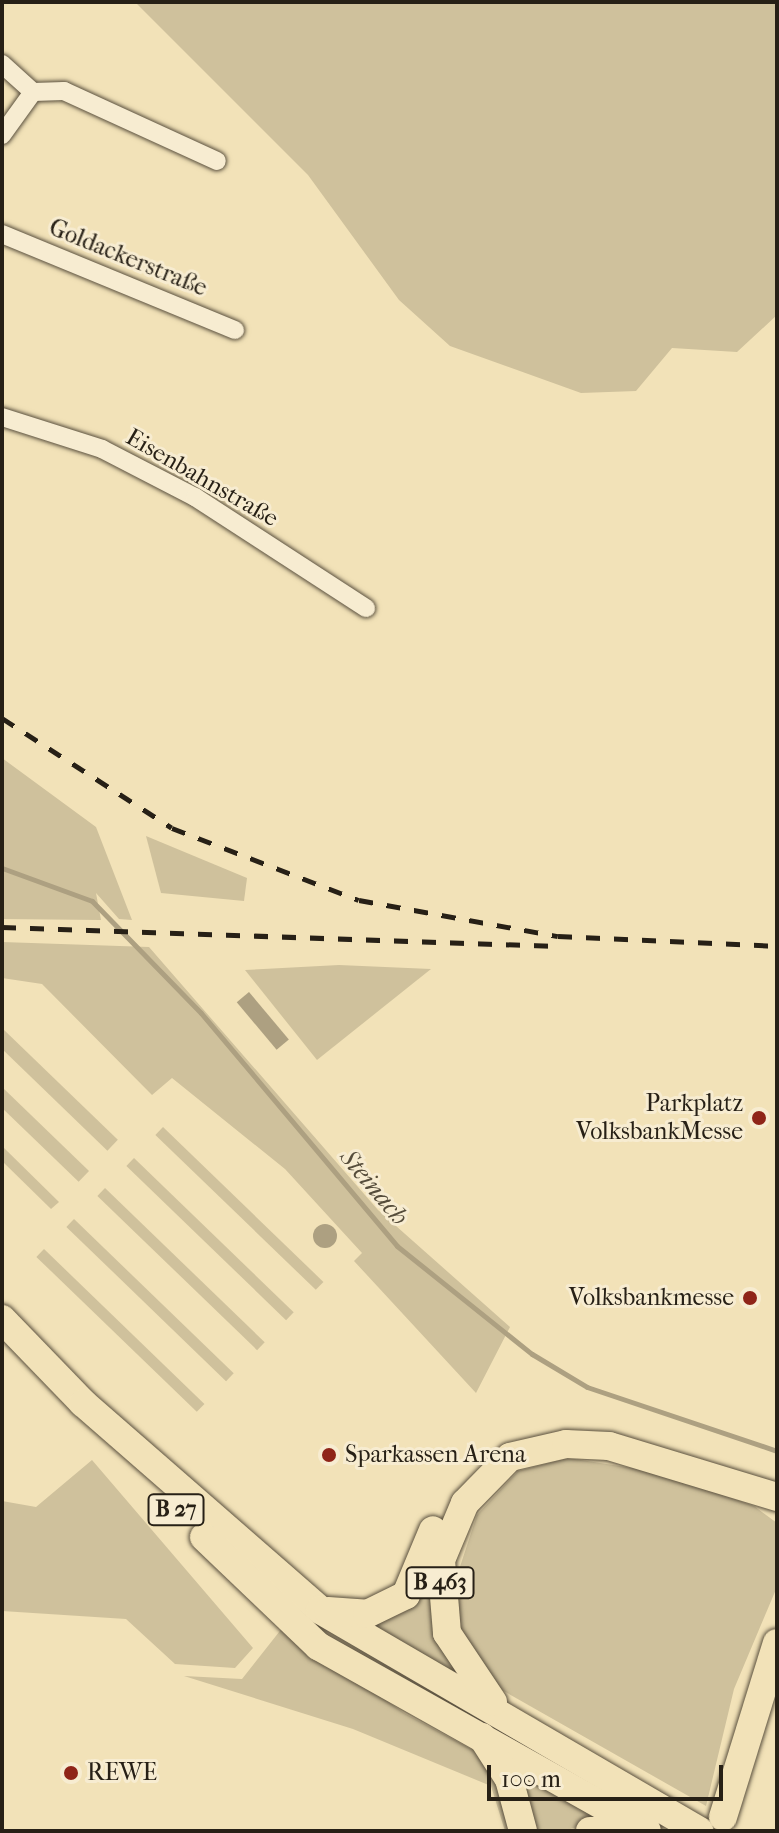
<!DOCTYPE html>
<meta charset="utf-8">
<style>
body{margin:0}
#map{position:relative;width:779px;height:1833px;overflow:hidden;background:#f2e2b8;font-family:"IM FELL French Canon",serif}
div>[style]{position:absolute}
[style*='--x']{left:calc(var(--x)*1px);top:calc(var(--y)*1px);width:calc(var(--w)*1px);rotate:calc(var(--a)*1deg)}
.green>*{inset:0;background:#cfc19c;transform-origin:0 0}
.water>*{inset:0;background:#ada081;transform-origin:0 0}
.round{border-radius:50%}
.stream>*{height:5px;margin:-2.5px;padding:0 2.5px;transform-origin:2.5px;border-radius:2.5px;background:#ada081}
.roads{filter:drop-shadow(0 0 2px #5a503e) drop-shadow(0 0 2px #5a503e)}
.minor>*{height:18px;margin:-9px;padding:0 9px;transform-origin:9px;border-radius:9px;background:#f7ecd1}
.primary>*{height:28px;margin:-14px;padding:0 14px;transform-origin:14px;border-radius:14px;background:#f2e2b8}
.trunk>*{height:28px;margin:-14px;padding:0 14px;transform-origin:14px;border-radius:14px;background:#f2e2b8}
.rail>*{height:5px;margin-top:-2.5px;transform-origin:0;background:repeating-linear-gradient(90deg,#272016 0 14px,transparent 0 28px)}
.dots>*{width:22px;height:22px;translate:-50% -50%;box-sizing:border-box;border:4px solid #f7ecd1;border-radius:50%}
span{translate:-50% -50%;white-space:nowrap;text-align:center;line-height:1.15;-webkit-text-stroke:6px #f7ecd1;paint-order:stroke}
.shield-label span{padding:2px 6px;background:#f7ecd1;border:2px solid;border-radius:6px;-webkit-text-stroke-width:0}
.shield-label{font-size:22px;color:#272016;font-weight:700}
.street-label{font-size:24px;color:#272016}
.poi-label{font-size:24px;color:#272016}
.right{translate:-100% -50%;text-align:right}
.left{translate:0 -50%;text-align:left}
.water-label{font-size:26px;color:#564d3b;font-style:italic}
.frame{position:absolute;inset:0;border:4px solid #272016;pointer-events:none}
.scale{position:absolute;left:487px;top:1765px;width:236px;height:36px;box-sizing:border-box;border:4px solid #272016;border-top:0;padding-left:10px;font-size:24px;line-height:28px;white-space:nowrap;color:#272016;-webkit-text-stroke:6px #f7ecd1;paint-order:stroke}
</style>
<div id="map">
<div class="green">
<i style="clip-path:polygon(135px 2px,777px 2px,777px 315px,737px 352px,672px 348px,636px 391px,581px 393px,450px 346px,399px 300px,308px 175px)"></i>
<i style="clip-path:polygon(2px 758px,96px 827px,132px 920px,119px 919px,96px 893px,101px 920px,2px 919px)"></i>
<i style="clip-path:polygon(146px 836px,247px 878px,244px 901px,161px 893px)"></i>
<i style="clip-path:polygon(2px 942px,149px 947px,378px 1210px,510px 1327px,476px 1393px,354px 1261px,362px 1253px,285px 1169px,172px 1078px,152px 1095px,42px 984px,2px 978px)"></i>
<i style="clip-path:polygon(339px 965px,431px 969px,317px 1060px,245px 970px)"></i>
<i style="left:2px;top:1028px;width:161px;height:15px;rotate:44deg"></i>
<i style="left:2px;top:1087px;width:121px;height:15px;rotate:44deg"></i>
<i style="left:163px;top:1127px;width:223px;height:11px;rotate:44deg"></i>
<i style="clip-path:polygon(2px 1146px,59px 1202px,51px 1209px,2px 1161px)"></i>
<i style="left:134px;top:1158px;width:222px;height:11px;rotate:44deg"></i>
<i style="left:105px;top:1188px;width:222px;height:11px;rotate:44deg"></i>
<i style="left:74px;top:1219px;width:222px;height:11px;rotate:44deg"></i>
<i style="left:44px;top:1249px;width:223px;height:11px;rotate:44deg"></i>
<i style="clip-path:polygon(568px 1458px,658px 1472px,754px 1506px,777px 1523px,777px 1587px,734px 1689px,706px 1806px,479px 1677px,458px 1631px,454px 1585px,477px 1515px,518px 1471px)"></i>
<i style="clip-path:polygon(92px 1460px,253px 1648px,235px 1668px,175px 1664px,126px 1619px,2px 1611px,2px 1501px,36px 1507px)"></i>
<i style="clip-path:polygon(429px 1571px,437px 1634px,458px 1676px,364px 1624px)"></i>
<i style="clip-path:polygon(283px 1627px,404px 1713px,603px 1820px,563px 1831px,505px 1831px,491px 1786px,353px 1729px,184px 1676px,242px 1679px)"></i>
</div>
<div class="water">
<i style="left:249px;top:992px;width:62px;height:16px;rotate:50deg"></i>
<i class="round" style="left:313px;top:1224px;width:24px;height:24px"></i>
</div>
<div class="stream">
<i style="--x:2;--y:868;--w:96;--a:20.1"></i>
<i style="--x:92;--y:901;--w:156;--a:45.8"></i>
<i style="--x:201;--y:1013;--w:304;--a:49.9"></i>
<i style="--x:397;--y:1246;--w:173;--a:38.7"></i>
<i style="--x:532;--y:1354;--w:64;--a:31"></i>
<i style="--x:587;--y:1387;--w:200;--a:18.6"></i>
</div>
<div class="roads">
<div class="minor">
<i style="--x:2;--y:64;--w:42;--a:42.1"></i>
<i style="--x:33;--y:92;--w:31;--a:-2"></i>
<i style="--x:64;--y:91;--w:168;--a:24.6"></i>
<i style="--x:2;--y:135;--w:53;--a:-54.2"></i>
<i style="--x:2;--y:234;--w:252;--a:22.4"></i>
<i style="--x:2;--y:417;--w:105;--a:17.7"></i>
<i style="--x:102;--y:449;--w:105;--a:27.3"></i>
<i style="--x:195;--y:497;--w:204;--a:33"></i>
</div>
<div class="primary">
<i style="--x:2;--y:1319;--w:117;--a:46"></i>
<i style="--x:510;--y:1457;--w:57;--a:-13.1"></i>
<i style="--x:566;--y:1444;--w:43;--a:2.7"></i>
<i style="--x:609;--y:1446;--w:176;--a:16.9"></i>
<i style="--x:723;--y:1817;--w:182;--a:-72.8"></i>
</div>
<div class="trunk">
<i style="--x:83;--y:1403;--w:315;--a:41.1"></i>
<i style="--x:320;--y:1610;--w:439;--a:30.2"></i>
<i style="--x:204;--y:1537;--w:158;--a:43.7"></i>
<i style="--x:318;--y:1646;--w:377;--a:29.3"></i>
<i style="--x:328;--y:1611;--w:39;--a:4"></i>
<i style="--x:367;--y:1614;--w:43;--a:-26"></i>
<i style="--x:406;--y:1595;--w:70;--a:-67.4"></i>
<i style="--x:493;--y:1702;--w:83;--a:-123.7"></i>
<i style="--x:447;--y:1633;--w:73;--a:-94.7"></i>
<i style="--x:441;--y:1560;--w:62;--a:-67.2"></i>
<i style="--x:465;--y:1503;--w:64;--a:-45.6"></i>
<i style="--x:482;--y:1737;--w:50;--a:57.3"></i>
<i style="--x:509;--y:1779;--w:54;--a:74.9"></i>
<i style="--x:590;--y:1831;--w:46;--a:0"></i>
</div>
</div>
<div class="rail">
<i style="--x:2;--y:718;--w:202;--a:32.9"></i>
<i style="--x:172;--y:828;--w:200;--a:21.1"></i>
<i style="--x:359;--y:900;--w:202;--a:10.3"></i>
<i style="--x:558;--y:936;--w:219;--a:2.6"></i>
<i style="--x:2;--y:927;--w:556;--a:1.96"></i>
</div>
<div class="dots">
<i style="left:759px;top:1118px;background:#8f2418"></i>
<i style="left:750px;top:1298px;background:#8f2418"></i>
<i style="left:329px;top:1455px;background:#8f2418"></i>
<i style="left:71px;top:1773px;background:#8f2418"></i>
</div>
<div class="shield-label">
<span style="left:176px;top:1510px">B 27</span>
<span style="left:440px;top:1583px">B 463</span>
</div>
<div class="street-label">
<span style="left:128px;top:258px;rotate:22deg">Goldackerstraße</span>
<span style="left:202px;top:478px;rotate:30deg">Eisenbahnstraße</span>
</div>
<div class="poi-label">
<span class="right" style="left:743px;top:1118px">Parkplatz<br>VolksbankMesse</span>
<span class="right" style="left:734px;top:1298px">Volksbankmesse</span>
<span class="left" style="left:345px;top:1455px">Sparkassen Arena</span>
<span class="left" style="left:87px;top:1773px">REWE</span>
</div>
<div class="water-label">
<span style="left:374px;top:1187px;rotate:50deg">Steinach</span>
</div>
<div class="frame"></div>
<div class="scale">100 m</div>
</div>
